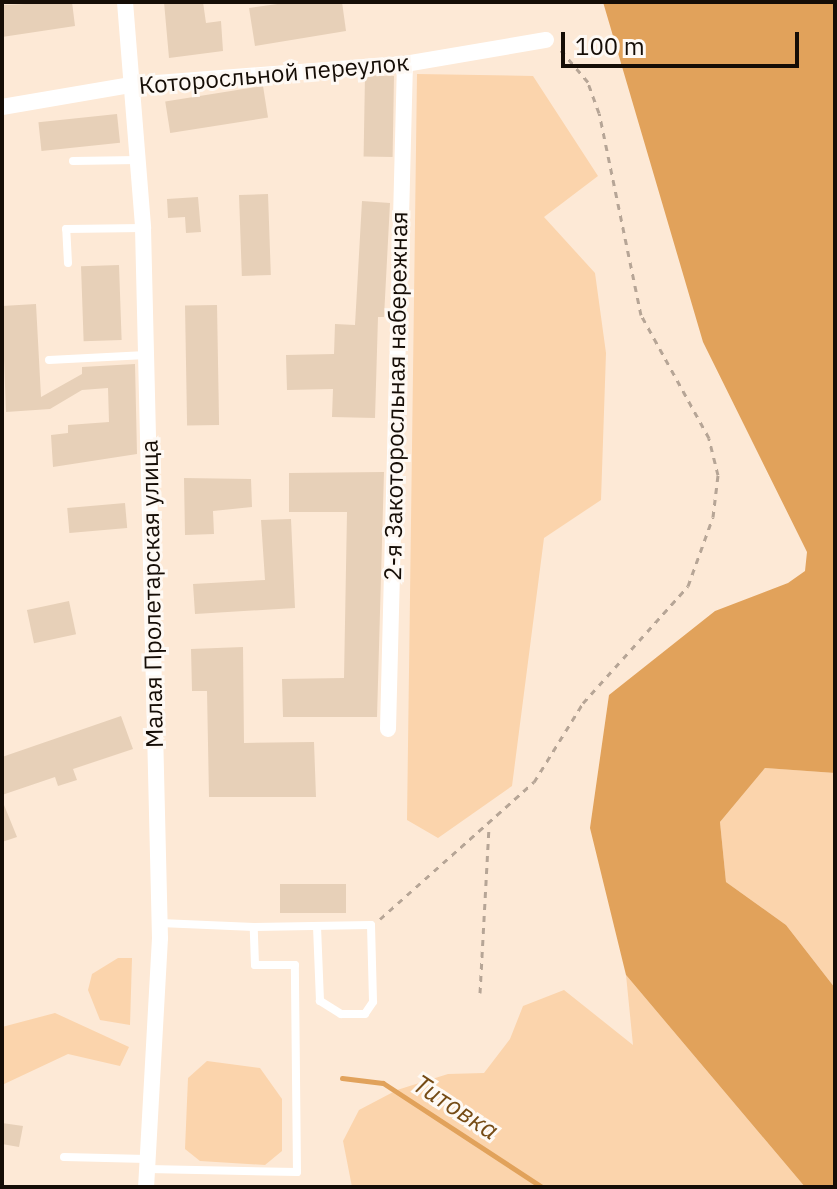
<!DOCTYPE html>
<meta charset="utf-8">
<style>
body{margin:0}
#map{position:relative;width:837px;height:1189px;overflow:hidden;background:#fde9d6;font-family:"IBM Plex Sans",sans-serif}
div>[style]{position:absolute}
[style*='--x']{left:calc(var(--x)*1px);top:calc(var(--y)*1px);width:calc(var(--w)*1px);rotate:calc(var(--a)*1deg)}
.green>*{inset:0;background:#fbd4ac}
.water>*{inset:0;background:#e1a25b}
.stream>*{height:5px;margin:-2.5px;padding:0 2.5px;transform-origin:2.5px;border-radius:2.5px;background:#e1a25b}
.building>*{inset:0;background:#e7d0b8;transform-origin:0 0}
.path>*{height:3px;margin-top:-1.5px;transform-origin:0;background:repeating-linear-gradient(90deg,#b6a596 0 6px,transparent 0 12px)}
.service>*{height:8px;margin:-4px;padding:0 4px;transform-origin:4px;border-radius:4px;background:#fff}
.minor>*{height:16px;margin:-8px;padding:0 8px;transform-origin:8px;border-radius:8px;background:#fff}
span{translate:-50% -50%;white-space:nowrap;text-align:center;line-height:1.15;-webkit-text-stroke:6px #fef9f4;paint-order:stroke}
.street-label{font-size:24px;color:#150d06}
.water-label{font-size:26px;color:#754b15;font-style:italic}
.frame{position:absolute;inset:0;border:4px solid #150d06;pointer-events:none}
.scale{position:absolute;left:561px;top:32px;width:238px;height:36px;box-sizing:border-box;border:4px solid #150d06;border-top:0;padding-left:10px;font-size:24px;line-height:28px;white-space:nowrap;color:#150d06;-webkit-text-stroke:6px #fef9f4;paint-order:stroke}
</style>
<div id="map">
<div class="green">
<i style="clip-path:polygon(417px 74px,533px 76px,598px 176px,544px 217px,595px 273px,606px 353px,601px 500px,544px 538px,512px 786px,438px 838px,407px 820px)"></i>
<i style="clip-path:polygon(765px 768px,835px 773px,835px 988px,786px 925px,726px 882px,720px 822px)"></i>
<i style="clip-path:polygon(118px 958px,132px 958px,130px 1025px,100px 1020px,88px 990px,92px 974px)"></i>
<i style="clip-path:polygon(626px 975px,805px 1187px,352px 1187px,343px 1141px,359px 1110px,397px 1090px,448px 1074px,484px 1073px,510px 1039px,523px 1006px,564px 990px,633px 1045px)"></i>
<i style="clip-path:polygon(55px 1013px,129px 1047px,120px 1066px,68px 1054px,2px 1085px,2px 1027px)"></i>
<i style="clip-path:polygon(207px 1061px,260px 1068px,282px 1099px,282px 1151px,265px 1165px,200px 1161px,185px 1149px,188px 1078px)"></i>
</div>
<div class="water">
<i style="clip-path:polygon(603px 2px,835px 2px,835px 773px,765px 768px,720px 822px,726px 882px,786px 925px,835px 988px,835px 1187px,805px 1187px,626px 975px,590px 828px,609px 695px,715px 611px,788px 583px,805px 571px,807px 552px,703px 342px)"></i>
</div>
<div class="stream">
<i style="--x:342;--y:1078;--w:41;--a:7"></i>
<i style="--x:383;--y:1083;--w:190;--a:33.2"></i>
</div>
<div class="building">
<i style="clip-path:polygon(72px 2px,75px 26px,2px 37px,2px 5px)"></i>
<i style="clip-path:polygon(164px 2px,203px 2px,206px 23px,221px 21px,223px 51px,169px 58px)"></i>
<i style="clip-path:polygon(292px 2px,342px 2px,346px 31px,255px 46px,249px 8px)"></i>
<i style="left:394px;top:76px;width:81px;height:29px;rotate:91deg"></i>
<i style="left:263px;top:86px;width:32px;height:99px;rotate:81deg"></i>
<i style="left:117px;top:114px;width:29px;height:79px;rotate:84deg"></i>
<i style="left:268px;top:194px;width:81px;height:29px;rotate:88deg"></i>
<i style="clip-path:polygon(198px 197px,201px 232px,186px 233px,185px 217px,168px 218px,167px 199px)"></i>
<i style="clip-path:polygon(362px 201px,390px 203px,384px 317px,378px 317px,375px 418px,332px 417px,333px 389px,287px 390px,286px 355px,334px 354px,335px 324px,355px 325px)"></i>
<i style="left:119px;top:265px;width:75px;height:38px;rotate:88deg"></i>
<i style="clip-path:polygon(36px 304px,41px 397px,82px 374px,82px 367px,135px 364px,137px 454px,53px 467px,51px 435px,68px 433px,68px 425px,109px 422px,108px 388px,82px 390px,50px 409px,6px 412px,2px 306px)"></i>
<i style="left:217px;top:305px;width:120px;height:32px;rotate:89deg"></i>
<i style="clip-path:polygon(384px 472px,377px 717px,283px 717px,282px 679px,344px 678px,347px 512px,289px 512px,289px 473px)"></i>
<i style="clip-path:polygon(184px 478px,251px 479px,252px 507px,213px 511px,214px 534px,185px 535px)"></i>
<i style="left:125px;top:503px;width:25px;height:58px;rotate:85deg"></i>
<i style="clip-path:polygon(291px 519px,295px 608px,195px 614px,193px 584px,265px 580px,261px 520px)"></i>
<i style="left:69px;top:601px;width:34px;height:43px;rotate:78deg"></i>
<i style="clip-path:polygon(243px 647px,244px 743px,314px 742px,316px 797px,209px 797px,207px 691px,192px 691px,191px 649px)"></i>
<i style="clip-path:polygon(121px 716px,133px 749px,73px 769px,77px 780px,58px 786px,55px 777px,2px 795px,2px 757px)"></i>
<i style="clip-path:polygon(2px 800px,17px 837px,2px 842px)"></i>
<i style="left:346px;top:884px;width:29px;height:66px;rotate:90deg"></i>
<i style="clip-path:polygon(2px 1123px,23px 1126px,19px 1147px,2px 1144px)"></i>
</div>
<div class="path">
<i style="--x:380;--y:919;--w:206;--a:-41.7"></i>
<i style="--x:534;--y:782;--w:93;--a:-58.2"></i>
<i style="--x:583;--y:703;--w:157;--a:-48.1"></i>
<i style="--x:688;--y:586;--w:73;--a:-70.1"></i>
<i style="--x:713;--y:517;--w:42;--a:-83.2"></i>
<i style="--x:718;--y:475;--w:38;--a:-104"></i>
<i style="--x:709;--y:438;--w:141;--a:-118.9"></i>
<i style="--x:641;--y:315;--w:206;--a:-101.7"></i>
<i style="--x:599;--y:113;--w:33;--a:-110"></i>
<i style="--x:588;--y:82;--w:45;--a:-130.5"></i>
<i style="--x:480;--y:993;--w:167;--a:-86.9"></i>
</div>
<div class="service">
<i style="--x:73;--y:161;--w:65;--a:-0.9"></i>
<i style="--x:68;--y:263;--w:34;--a:-93"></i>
<i style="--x:66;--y:229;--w:77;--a:-0.7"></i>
<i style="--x:49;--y:360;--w:97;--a:-3"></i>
<i style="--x:254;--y:927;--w:117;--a:-1"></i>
<i style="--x:371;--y:925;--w:77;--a:88.5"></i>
<i style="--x:373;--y:1002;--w:14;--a:124"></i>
<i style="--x:365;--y:1014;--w:24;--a:180"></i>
<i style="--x:341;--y:1014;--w:25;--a:-148"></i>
<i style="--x:320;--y:1001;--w:74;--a:-92.3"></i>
<i style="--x:64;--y:1157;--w:83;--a:1.4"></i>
<i style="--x:148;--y:1169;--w:149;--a:1.2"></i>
<i style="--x:297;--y:1172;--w:207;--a:-90.6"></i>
<i style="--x:295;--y:965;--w:40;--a:180"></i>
<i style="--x:255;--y:965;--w:38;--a:-92"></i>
<i style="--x:254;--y:927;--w:94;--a:-177.6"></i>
</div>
<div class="minor">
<i style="--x:125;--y:2;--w:227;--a:85.4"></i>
<i style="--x:143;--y:228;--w:710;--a:88.63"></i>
<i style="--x:160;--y:938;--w:249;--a:93.2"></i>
<i style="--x:2;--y:107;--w:131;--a:-9.7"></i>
<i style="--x:131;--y:85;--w:275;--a:-4.4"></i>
<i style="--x:405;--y:64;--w:143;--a:-9.7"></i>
<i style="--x:388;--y:729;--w:665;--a:-88.54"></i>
</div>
<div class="street-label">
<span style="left:274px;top:74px;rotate:-5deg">Которосльной переулок</span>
<span style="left:396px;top:396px;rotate:-89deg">2-я Закоторосльная набережная</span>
<span style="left:152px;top:594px;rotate:-91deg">Малая Пролетарская улица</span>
</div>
<div class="water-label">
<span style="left:456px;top:1107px;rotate:33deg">Титовка</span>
</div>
<div class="frame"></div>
<div class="scale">100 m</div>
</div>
